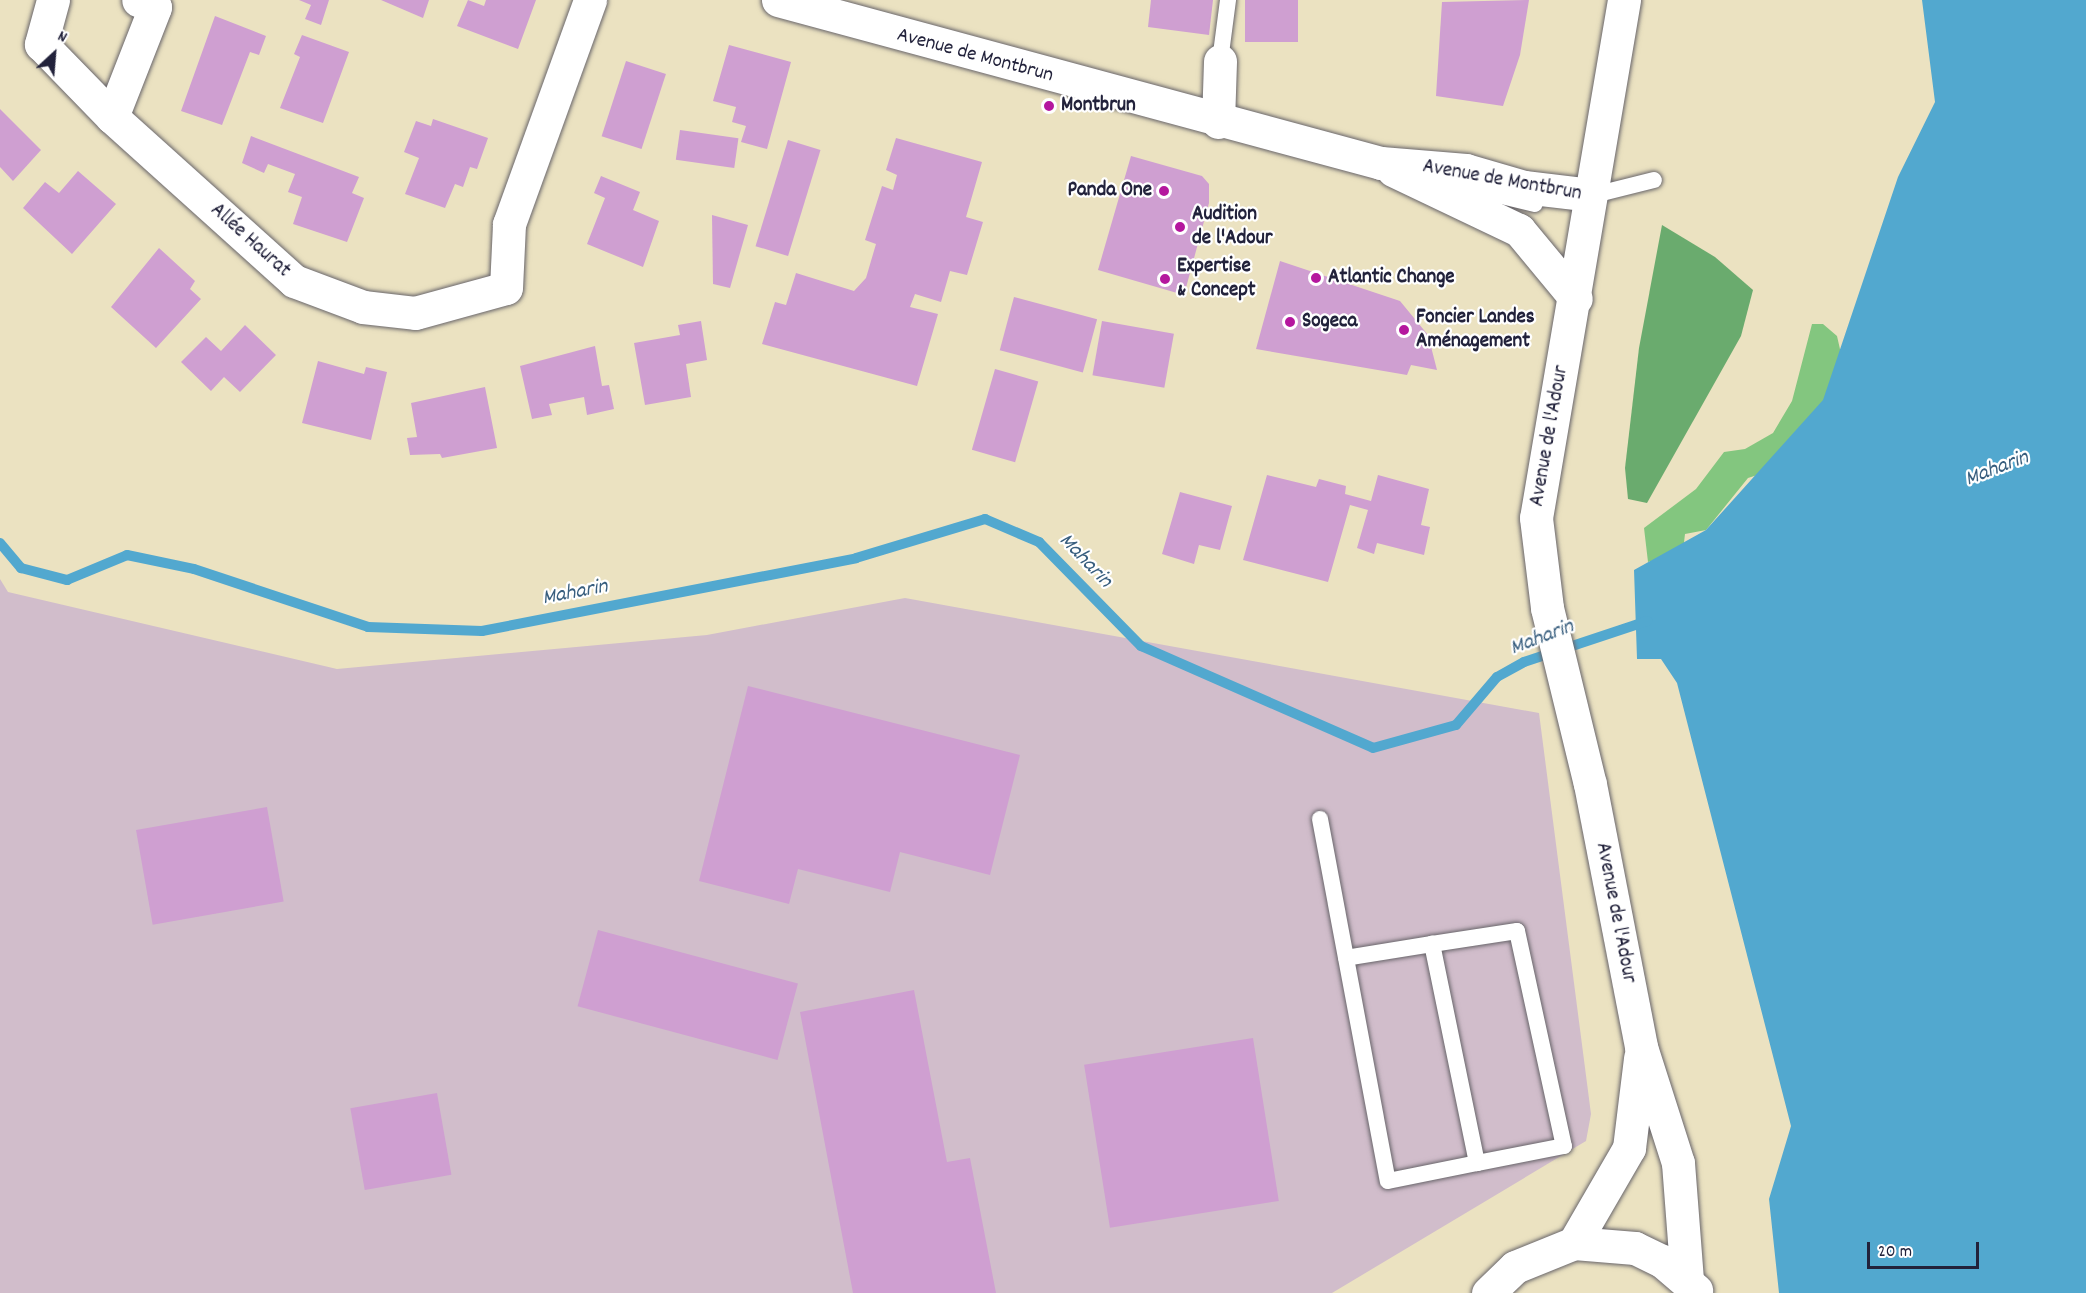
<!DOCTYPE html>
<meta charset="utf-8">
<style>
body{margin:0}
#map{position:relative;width:2086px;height:1293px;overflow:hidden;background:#ebe2c1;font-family:Dekko,sans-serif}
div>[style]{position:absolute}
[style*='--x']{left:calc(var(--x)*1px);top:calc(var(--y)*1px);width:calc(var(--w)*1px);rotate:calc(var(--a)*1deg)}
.industrial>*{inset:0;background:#d1bdcb}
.green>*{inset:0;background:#83c67f}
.forest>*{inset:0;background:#6aab6e}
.water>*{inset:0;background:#52a8cf}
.stream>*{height:10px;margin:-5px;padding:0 5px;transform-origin:5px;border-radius:5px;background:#52a8cf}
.building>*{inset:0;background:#cf9fd1;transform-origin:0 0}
.roads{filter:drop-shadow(0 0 2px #68656a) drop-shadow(0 0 2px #68656a)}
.service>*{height:16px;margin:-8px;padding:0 8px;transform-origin:8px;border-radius:8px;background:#fff}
.minor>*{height:33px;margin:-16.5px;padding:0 16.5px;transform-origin:16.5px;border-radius:16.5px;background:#fff}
.tertiary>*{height:33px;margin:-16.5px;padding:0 16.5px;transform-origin:16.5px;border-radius:16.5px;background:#fff}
.secondary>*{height:33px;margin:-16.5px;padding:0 16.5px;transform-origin:16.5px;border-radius:16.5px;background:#fff}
.dots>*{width:16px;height:16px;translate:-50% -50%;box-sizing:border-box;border:3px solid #fff;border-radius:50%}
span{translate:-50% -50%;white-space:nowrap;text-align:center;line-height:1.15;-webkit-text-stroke:4.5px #fff;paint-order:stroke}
.street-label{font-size:21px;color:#22223b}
.poi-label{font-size:21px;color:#22223b;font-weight:700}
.left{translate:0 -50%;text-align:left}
.right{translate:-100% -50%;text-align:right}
.water-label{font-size:22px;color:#385e7e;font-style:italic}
.north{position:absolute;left:24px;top:24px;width:60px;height:60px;-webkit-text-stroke:4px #fff;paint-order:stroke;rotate:26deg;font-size:16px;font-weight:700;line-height:24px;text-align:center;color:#22223b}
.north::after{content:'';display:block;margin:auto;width:21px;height:27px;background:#22223b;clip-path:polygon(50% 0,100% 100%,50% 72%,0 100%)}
.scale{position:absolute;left:1867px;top:1242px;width:112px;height:27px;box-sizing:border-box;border:3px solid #22223b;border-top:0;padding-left:8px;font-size:18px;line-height:21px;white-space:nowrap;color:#22223b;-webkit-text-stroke:4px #fff;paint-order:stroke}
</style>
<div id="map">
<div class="industrial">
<i style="clip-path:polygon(0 579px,8px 592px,337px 669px,707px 635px,905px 598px,1539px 713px,1591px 1114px,1586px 1141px,1332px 1293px,0 1293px)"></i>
</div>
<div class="green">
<i style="clip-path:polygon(1812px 324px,1823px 324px,1837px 336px,1842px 358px,1837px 383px,1770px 471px,1748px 478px,1706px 530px,1685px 534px,1683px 551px,1648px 562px,1644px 528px,1696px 489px,1724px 452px,1745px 449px,1773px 433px,1792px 401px)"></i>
</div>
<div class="forest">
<i style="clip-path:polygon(1662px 225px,1715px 257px,1753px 290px,1741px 336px,1647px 503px,1628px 499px,1625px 468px,1639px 348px)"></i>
</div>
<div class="water">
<i style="clip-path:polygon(1922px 0,2086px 0,2086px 1293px,1779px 1293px,1769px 1199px,1791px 1126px,1677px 683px,1661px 659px,1637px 659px,1634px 570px,1706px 530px,1823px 400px,1898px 177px,1935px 102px)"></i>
</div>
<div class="stream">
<i style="--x:0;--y:543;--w:33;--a:50"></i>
<i style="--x:21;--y:568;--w:48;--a:14.6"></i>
<i style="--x:67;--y:580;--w:65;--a:-22.6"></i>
<i style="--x:127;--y:555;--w:68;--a:11.8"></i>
<i style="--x:194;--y:569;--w:183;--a:18.4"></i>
<i style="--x:368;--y:627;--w:114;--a:2"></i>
<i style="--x:482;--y:631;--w:381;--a:-11"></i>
<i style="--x:856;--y:558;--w:135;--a:-16.8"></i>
<i style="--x:985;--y:519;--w:59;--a:23.1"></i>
<i style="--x:1039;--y:542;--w:146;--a:45.6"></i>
<i style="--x:1141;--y:646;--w:253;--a:23.7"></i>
<i style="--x:1373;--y:748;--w:86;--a:-15.5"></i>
<i style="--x:1456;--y:725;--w:63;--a:-49.5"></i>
<i style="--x:1497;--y:677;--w:31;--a:-29"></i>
<i style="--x:1524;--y:662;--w:130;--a:-18.4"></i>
</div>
<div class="building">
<i style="clip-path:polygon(299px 0,329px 0,321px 25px,305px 19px,311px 5px)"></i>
<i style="clip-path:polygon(381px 0,429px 0,423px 18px)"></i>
<i style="clip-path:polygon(468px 0,484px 6px,486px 0,536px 0,518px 49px,457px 26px)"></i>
<i style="clip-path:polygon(1151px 0,1213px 0,1209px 35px,1148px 27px)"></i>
<i style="left:1245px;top:0;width:53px;height:42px"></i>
<i style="clip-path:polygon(1529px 0,1520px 55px,1503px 106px,1436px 96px,1442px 2px)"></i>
<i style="clip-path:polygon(215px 16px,266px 36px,259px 55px,250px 52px,222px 125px,181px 111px)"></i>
<i style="clip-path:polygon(302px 35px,349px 52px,323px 123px,280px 108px,300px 57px,294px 54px)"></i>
<i style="clip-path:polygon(729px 45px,791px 62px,767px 149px,741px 142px,746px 126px,732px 122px,736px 107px,713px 101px)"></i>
<i style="left:626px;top:61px;width:42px;height:79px;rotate:18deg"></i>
<i style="clip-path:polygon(0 109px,41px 150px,13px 181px,0 167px)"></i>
<i style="clip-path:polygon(433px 119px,488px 138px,477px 169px,470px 167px,463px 187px,455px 184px,445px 208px,405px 194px,419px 158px,404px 152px,416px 121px,431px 126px)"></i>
<i style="left:680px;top:130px;width:59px;height:30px;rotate:8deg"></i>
<i style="clip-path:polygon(251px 136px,359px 177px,352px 193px,364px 198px,347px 242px,293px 224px,302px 197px,288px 192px,295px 174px,268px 164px,264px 173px,242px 163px)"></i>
<i style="clip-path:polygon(896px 138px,982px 162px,966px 217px,983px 222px,967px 275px,950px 271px,941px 302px,915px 294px,910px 307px,938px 314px,917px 386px,762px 344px,775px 302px,786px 305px,796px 273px,854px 291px,866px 278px,876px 244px,865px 240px,882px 186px,893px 190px,897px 175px,886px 170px)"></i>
<i style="left:788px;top:140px;width:34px;height:111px;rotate:17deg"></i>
<i style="clip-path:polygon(1131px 156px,1202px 176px,1209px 184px,1209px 203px,1184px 295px,1098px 270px)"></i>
<i style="clip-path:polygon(78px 171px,116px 204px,72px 254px,23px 208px,45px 182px,59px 193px)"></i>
<i style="clip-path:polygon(601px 176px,640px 192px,633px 210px,659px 221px,643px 267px,587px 244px,605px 198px,594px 193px)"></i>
<i style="clip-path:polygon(712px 215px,748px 225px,730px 288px,713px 284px)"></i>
<i style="clip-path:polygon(159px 248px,195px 281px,190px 289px,201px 299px,156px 348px,111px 307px)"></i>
<i style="clip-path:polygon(1280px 261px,1400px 301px,1428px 335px,1437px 370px,1411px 365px,1407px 375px,1256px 349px)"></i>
<i style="left:1014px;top:297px;width:86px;height:55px;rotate:15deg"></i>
<i style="clip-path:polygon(701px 321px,707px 360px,686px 364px,691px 397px,645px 405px,634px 343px,680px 335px,678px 325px)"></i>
<i style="left:1102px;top:321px;width:73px;height:55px;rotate:10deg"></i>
<i style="clip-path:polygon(245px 325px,276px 355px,240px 392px,224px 377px,211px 391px,181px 362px,206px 337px,221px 351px)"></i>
<i style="clip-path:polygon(595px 346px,602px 386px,609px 385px,614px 409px,587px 415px,584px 397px,549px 404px,552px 415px,532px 419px,520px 366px)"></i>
<i style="clip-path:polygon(318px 361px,364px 374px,366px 367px,387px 372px,371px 440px,302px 423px)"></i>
<i style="left:995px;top:369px;width:45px;height:84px;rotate:16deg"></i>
<i style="clip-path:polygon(485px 387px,497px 448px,442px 458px,440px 454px,410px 455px,407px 438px,417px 437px,411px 403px)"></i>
<i style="clip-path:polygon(1267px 475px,1316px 487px,1319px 479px,1346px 486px,1345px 494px,1371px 501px,1378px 475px,1429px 489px,1421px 525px,1430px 527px,1424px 555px,1377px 543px,1374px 554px,1357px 548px,1368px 510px,1350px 505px,1328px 582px,1243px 560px)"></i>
<i style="clip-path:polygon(1180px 492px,1232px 506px,1220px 550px,1199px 545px,1194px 564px,1162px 554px)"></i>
<i style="clip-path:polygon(748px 686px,1020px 755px,990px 875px,900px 852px,890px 892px,798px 869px,789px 904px,699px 881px)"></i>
<i style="left:267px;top:807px;width:96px;height:133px;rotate:80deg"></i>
<i style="left:598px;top:930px;width:207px;height:79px;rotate:15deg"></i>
<i style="clip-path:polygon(914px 990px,947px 1162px,970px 1158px,996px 1293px,853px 1293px,800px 1012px)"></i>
<i style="left:1253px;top:1038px;width:165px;height:171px;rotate:81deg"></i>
<i style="left:437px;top:1093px;width:83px;height:88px;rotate:80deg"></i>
</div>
<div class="roads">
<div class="service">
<i style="--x:1220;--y:61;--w:62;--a:-82.5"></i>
<i style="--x:1456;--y:185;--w:81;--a:13.5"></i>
<i style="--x:1586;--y:197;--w:70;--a:-14"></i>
<i style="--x:1320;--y:819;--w:368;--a:79.4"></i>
<i style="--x:1388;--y:1181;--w:91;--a:-11.4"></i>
<i style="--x:1477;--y:1163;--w:224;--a:-101.6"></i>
<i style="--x:1432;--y:944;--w:87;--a:170.8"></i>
<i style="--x:1432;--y:944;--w:86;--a:-8.7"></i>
<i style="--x:1517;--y:931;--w:220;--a:77.7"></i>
<i style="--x:1564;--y:1146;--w:89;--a:168.9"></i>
</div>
<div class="minor">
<i style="--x:53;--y:0;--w:46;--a:105.3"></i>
<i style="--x:41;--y:44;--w:102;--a:45.8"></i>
<i style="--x:112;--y:117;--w:245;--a:42"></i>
<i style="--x:294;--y:281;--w:74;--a:20.6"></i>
<i style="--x:363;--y:307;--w:52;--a:6.6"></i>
<i style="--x:415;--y:313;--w:94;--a:-15.4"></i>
<i style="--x:506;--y:288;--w:64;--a:-87.3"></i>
<i style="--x:509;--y:224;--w:238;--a:-70.1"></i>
<i style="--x:112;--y:117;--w:118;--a:-68.6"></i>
<i style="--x:155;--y:7;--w:18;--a:-158"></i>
<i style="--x:1218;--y:122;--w:61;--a:-88.1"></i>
</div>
<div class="tertiary">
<i style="--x:778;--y:0;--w:625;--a:15.13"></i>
<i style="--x:1381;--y:163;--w:85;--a:4.7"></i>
<i style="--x:1466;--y:170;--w:60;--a:16.3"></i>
<i style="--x:1524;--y:187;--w:67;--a:6.8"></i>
<i style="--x:1393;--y:170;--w:140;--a:25.5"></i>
<i style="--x:1519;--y:230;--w:89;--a:50.4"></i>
</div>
<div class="secondary">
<i style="--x:1624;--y:0;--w:525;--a:99.64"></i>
<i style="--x:1536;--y:518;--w:91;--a:83"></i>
<i style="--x:1547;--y:608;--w:181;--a:76.3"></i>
<i style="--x:1590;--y:784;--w:268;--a:79"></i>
<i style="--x:1641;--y:1047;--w:122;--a:72.3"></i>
<i style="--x:1678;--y:1163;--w:117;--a:85.6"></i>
<i style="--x:1574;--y:1243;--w:110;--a:-59.9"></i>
<i style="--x:1629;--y:1148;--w:91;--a:-83"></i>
<i style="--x:1488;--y:1293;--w:37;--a:-44"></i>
<i style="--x:1515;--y:1267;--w:64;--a:-22.1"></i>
<i style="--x:1574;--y:1243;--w:61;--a:4.7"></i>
<i style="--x:1635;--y:1248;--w:30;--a:26"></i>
<i style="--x:1662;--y:1261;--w:45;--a:40.5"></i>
</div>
</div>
<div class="dots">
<i style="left:1049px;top:106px;background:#b5179e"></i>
<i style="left:1164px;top:191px;background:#b5179e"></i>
<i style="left:1180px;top:227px;background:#b5179e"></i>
<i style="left:1316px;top:278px;background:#b5179e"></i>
<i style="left:1165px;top:279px;background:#b5179e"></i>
<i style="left:1290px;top:322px;background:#b5179e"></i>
<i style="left:1404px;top:330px;background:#b5179e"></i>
</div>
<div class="street-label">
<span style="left:975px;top:56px;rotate:15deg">Avenue de Montbrun</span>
<span style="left:1502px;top:181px;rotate:10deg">Avenue de Montbrun</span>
<span style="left:250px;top:241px;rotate:42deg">Allée Haurat</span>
<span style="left:1550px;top:436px;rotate:-80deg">Avenue de l'Adour</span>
<span style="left:1615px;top:913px;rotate:79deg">Avenue de l'Adour</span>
</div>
<div class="poi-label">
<span class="left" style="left:1061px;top:106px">Montbrun</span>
<span class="right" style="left:1152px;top:191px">Panda One</span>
<span class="left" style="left:1192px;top:227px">Audition<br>de l'Adour</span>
<span class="left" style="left:1177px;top:279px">Expertise<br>&amp; Concept</span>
<span class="left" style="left:1328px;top:278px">Atlantic Change</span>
<span class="left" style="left:1416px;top:330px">Foncier Landes<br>Aménagement</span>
<span class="left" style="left:1302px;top:322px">Sogeca</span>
</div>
<div class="water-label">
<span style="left:1997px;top:469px;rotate:-21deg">Maharin</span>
<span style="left:1085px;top:561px;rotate:46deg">Maharin</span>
<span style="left:575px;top:593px;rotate:-11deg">Maharin</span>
<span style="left:1542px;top:638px;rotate:-21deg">Maharin</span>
</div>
<div class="north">N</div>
<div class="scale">20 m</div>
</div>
